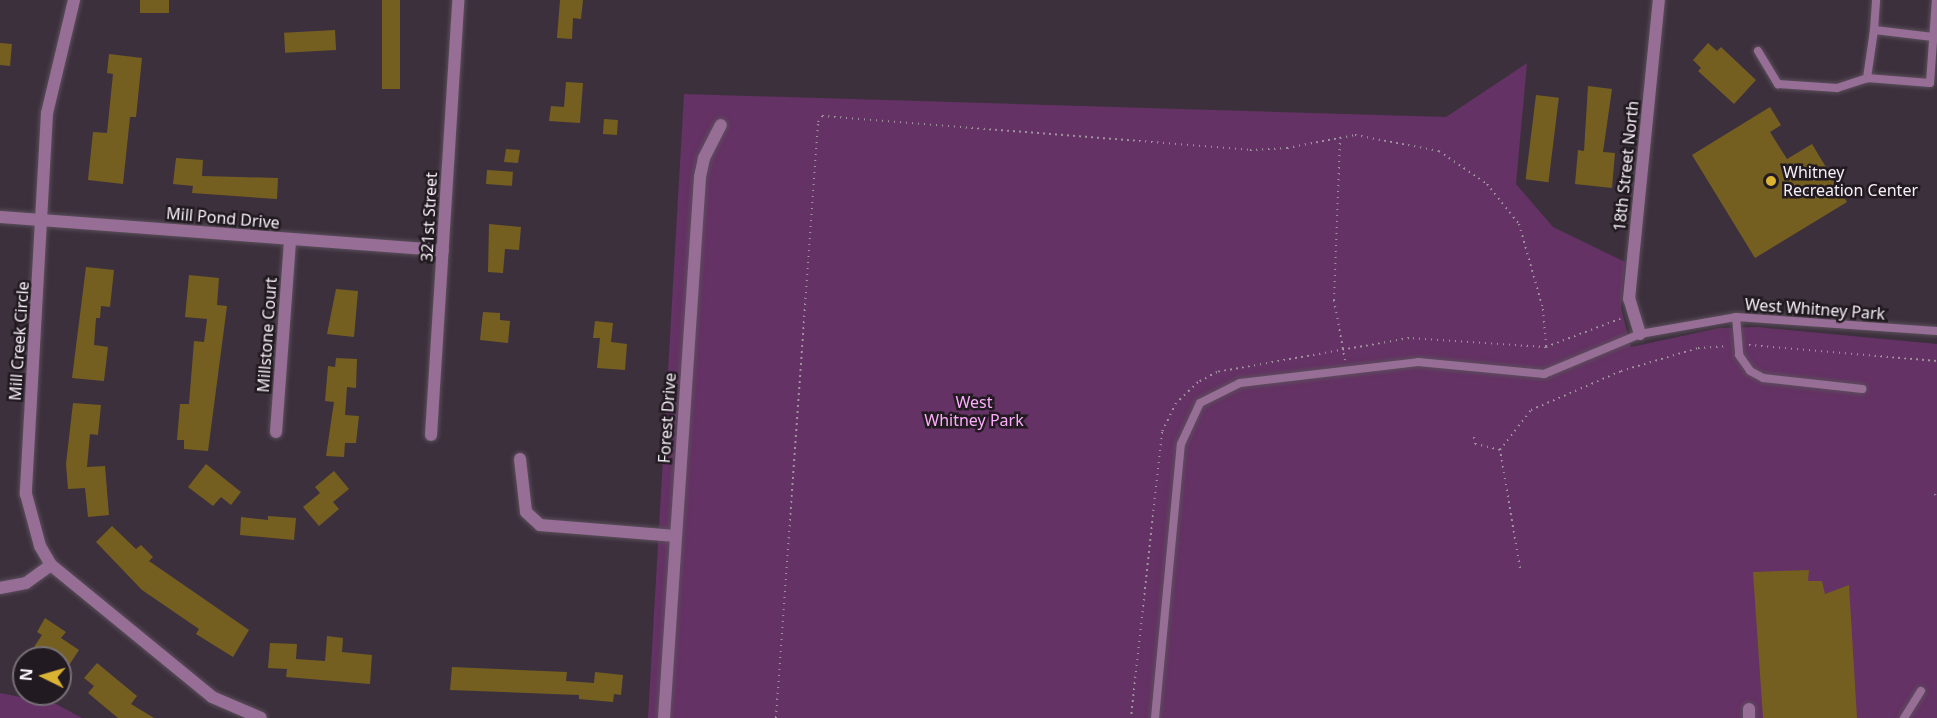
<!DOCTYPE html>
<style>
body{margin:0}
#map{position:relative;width:1937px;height:718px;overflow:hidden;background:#3d303d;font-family:"Noto Sans",sans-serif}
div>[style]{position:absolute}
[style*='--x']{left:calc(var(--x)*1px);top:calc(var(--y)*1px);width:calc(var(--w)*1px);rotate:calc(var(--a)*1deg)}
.green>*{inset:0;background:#643264}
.building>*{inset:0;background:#745f21;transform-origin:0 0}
.path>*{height:2px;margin-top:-1px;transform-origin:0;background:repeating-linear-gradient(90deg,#9e949e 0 1.5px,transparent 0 6px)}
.roads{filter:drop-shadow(0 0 2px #5b4f5b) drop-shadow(0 0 2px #5b4f5b)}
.service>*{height:8px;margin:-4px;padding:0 4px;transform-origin:4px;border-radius:4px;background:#976f96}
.minor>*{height:12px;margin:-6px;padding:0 6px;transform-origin:6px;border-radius:6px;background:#976f96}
.dots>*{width:16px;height:16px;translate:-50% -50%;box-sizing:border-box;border:3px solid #211a20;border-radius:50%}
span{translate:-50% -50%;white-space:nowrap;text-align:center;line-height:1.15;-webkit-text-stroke:5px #211a20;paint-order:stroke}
.street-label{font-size:16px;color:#f7eff7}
.poi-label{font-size:16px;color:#f7eff7}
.left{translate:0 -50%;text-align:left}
.park-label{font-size:16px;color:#fdadfb}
.north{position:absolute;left:12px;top:646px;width:60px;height:60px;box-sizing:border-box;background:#211a20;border:2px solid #776f76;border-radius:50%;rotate:275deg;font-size:16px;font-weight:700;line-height:24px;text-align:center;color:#f7eff7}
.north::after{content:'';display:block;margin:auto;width:21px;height:27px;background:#dbb333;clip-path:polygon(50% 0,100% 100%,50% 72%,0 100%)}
</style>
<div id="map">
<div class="green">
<i style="clip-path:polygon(1527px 63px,1516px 184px,1553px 227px,1625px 262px,1621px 308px,1631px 347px,1719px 328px,1757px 327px,1937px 344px,1937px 718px,648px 718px,684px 94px,1446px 117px)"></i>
<i style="clip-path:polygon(0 693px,56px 704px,82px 718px,0 718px)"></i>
</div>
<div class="building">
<i style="left:140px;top:0;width:29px;height:13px"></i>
<i style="left:382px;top:0;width:18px;height:89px"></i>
<i style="clip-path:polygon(560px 0,583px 0,581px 19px,573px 18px,572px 39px,557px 38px)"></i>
<i style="left:335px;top:30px;width:20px;height:51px;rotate:87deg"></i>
<i style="left:0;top:43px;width:12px;height:22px;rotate:5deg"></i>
<i style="clip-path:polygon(1708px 43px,1717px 51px,1721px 47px,1756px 80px,1734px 104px,1698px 71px,1701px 68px,1693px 60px)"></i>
<i style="clip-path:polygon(109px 54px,142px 58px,136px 117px,130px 117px,123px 184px,88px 180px,93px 132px,107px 133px,113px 74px,107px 73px)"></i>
<i style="clip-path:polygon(566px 82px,583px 83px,580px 123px,549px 121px,551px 106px,564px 107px)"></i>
<i style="clip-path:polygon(1588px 86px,1612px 89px,1603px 152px,1615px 153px,1612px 188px,1575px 184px,1578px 150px,1584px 151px)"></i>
<i style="left:1536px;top:95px;width:23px;height:85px;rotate:7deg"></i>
<i style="clip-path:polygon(1770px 107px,1781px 125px,1770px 132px,1787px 159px,1812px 144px,1847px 202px,1755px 258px,1692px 155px)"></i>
<i style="left:604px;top:119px;width:14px;height:15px;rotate:4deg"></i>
<i style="clip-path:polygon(506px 149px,520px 150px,518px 163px,504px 162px)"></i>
<i style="clip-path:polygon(176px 158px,203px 160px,202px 176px,278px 178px,277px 199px,192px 193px,193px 186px,173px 184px)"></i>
<i style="left:487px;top:170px;width:26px;height:14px;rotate:4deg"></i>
<i style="clip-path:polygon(489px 224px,521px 227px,519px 250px,505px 249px,503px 273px,488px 272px)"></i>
<i style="clip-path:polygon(86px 267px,114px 270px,110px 307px,101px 306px,100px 318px,96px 318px,94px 345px,108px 347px,104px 381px,72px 378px)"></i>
<i style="clip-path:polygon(189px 275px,219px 278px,217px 305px,227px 306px,208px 451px,184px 449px,184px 440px,177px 440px,180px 404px,189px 404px,194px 341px,204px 342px,207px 319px,185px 317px)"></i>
<i style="clip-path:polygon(336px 289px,358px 291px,354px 337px,327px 334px)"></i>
<i style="clip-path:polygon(483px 312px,500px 313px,500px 320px,510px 321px,508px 343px,480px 340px)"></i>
<i style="clip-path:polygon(595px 321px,613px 323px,611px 342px,627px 344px,625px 370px,597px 368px,600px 338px,593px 338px)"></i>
<i style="clip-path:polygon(336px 358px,357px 359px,356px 388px,347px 387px,345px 415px,359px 416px,356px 443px,345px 443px,344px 457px,326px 456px,334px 402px,325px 401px,328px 366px,335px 367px)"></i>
<i style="clip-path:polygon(73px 403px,101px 405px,98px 435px,90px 434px,87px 467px,105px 466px,109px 515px,88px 517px,85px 488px,68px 489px,66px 464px)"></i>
<i style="clip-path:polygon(206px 464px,241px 492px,231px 505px,221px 497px,213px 506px,188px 487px)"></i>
<i style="clip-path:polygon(334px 471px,349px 489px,333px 502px,339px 509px,319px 526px,303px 507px,320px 493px,315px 487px)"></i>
<i style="clip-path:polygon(268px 516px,296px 518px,294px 540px,240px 535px,241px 517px,268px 520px)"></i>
<i style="clip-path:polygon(112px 526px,136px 549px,141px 545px,153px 557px,149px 561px,249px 630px,233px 657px,196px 634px,199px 629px,142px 590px,96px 542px)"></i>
<i style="clip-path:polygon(1809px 570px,1808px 581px,1822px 581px,1825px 594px,1849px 585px,1857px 718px,1763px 718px,1753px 572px)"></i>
<i style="clip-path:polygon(45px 618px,66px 632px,61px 638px,79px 650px,60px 679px,60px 658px,38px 658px,42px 652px,34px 647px,42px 635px,37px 632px)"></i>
<i style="clip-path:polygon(327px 636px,343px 638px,342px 652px,372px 655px,370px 684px,286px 677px,287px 669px,268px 668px,270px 643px,297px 644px,296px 659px,325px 661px)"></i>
<i style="clip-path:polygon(97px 663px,137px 696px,131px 704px,154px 718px,118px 718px,88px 693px,94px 686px,84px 678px)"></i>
<i style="clip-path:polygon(452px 667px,567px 672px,566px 681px,594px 683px,595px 672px,623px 675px,621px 695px,614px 694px,613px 702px,579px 699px,579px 695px,450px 690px)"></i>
</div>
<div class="path">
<i style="--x:1340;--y:137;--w:163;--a:92.1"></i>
<i style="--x:1334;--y:300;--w:61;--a:79.6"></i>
<i style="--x:1749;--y:345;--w:189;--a:4.9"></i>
<i style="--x:1546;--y:347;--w:81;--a:-20.9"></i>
<i style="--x:1474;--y:437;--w:7;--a:82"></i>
<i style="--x:1475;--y:444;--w:26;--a:13"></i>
<i style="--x:1935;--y:494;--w:5;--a:68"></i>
<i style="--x:1520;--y:568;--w:120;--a:-99.6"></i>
<i style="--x:1500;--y:450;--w:51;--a:-52.2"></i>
<i style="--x:1531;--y:410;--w:98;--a:-23.4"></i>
<i style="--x:1621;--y:371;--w:80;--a:-16.6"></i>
<i style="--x:1698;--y:348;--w:30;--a:-4"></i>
<i style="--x:776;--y:718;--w:597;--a:-85.97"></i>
<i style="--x:818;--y:122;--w:7;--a:-56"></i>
<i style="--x:822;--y:116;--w:429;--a:4.5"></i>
<i style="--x:1250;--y:150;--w:37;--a:-3"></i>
<i style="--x:1287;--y:148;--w:69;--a:-10.8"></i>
<i style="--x:1355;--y:135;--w:86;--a:10.8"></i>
<i style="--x:1439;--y:151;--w:58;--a:34.5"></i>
<i style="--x:1487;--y:184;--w:51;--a:51.3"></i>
<i style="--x:1519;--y:224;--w:88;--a:74.2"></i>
<i style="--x:1543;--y:309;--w:38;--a:85"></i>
<i style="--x:1546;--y:347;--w:137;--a:-176.2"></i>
<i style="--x:1409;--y:338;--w:195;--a:170"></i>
<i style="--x:1217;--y:372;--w:21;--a:152"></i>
<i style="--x:1198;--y:382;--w:30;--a:136"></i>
<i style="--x:1176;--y:403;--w:32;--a:116"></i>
<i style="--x:1162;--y:432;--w:288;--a:96.2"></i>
</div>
<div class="roads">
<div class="service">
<i style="--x:1874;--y:30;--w:30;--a:-86"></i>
<i style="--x:1933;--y:37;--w:59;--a:-173.2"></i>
<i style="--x:1874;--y:30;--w:49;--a:98.3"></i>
<i style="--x:1867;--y:78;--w:63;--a:4.5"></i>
<i style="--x:1930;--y:83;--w:83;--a:-85.9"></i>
<i style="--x:1758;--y:51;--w:39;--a:59"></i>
<i style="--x:1778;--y:84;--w:59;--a:3.9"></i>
<i style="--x:1837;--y:88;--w:32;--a:-18"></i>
<i style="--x:1736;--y:317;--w:38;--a:85"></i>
<i style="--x:1739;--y:355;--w:19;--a:55"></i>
<i style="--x:1750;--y:371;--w:15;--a:28"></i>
<i style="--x:1763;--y:378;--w:100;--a:6.3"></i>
<i style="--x:1155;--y:718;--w:275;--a:-84.6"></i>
<i style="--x:1181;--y:444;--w:45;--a:-65.1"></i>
<i style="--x:1200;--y:403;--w:45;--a:-26.6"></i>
<i style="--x:1240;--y:383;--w:179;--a:-6.7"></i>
<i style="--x:1418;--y:362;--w:127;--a:5.4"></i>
<i style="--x:1544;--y:374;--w:104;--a:-22.6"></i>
<i style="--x:1640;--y:334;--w:97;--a:-10"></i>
<i style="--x:1736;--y:317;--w:201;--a:4"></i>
<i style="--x:1904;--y:718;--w:32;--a:-58"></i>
</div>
<div class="minor">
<i style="--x:74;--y:0;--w:116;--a:103.4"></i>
<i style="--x:47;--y:113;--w:382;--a:93.2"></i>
<i style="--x:26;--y:494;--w:54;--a:74.9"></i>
<i style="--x:40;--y:546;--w:22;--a:60"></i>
<i style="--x:51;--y:565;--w:208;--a:39.3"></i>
<i style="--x:212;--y:697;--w:53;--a:23.2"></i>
<i style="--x:0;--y:217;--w:444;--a:4.3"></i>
<i style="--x:1640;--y:334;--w:37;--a:-107"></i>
<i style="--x:1629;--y:299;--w:301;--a:-84.3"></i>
<i style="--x:276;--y:432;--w:193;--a:-85.8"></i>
<i style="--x:431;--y:435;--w:436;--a:-86.4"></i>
<i style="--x:520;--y:459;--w:53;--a:83.5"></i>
<i style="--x:526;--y:512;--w:19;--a:43"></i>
<i style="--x:540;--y:525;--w:136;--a:4.6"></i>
<i style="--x:0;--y:588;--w:26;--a:-11"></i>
<i style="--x:26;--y:583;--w:31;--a:-36"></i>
<i style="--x:1749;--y:709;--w:9;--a:90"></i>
<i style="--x:664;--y:718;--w:542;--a:-86.19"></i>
<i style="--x:700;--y:177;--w:19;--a:-78"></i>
<i style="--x:704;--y:158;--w:37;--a:-63"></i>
</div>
</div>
<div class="dots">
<i style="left:1771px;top:181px;background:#dbb333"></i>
</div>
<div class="street-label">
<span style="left:1626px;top:166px;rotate:-84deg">18th Street North</span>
<span style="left:429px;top:217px;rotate:-87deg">321st Street</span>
<span style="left:223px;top:218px;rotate:5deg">Mill Pond Drive</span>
<span style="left:1815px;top:309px;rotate:4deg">West Whitney Park</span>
<span style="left:267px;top:335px;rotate:-86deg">Millstone Court</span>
<span style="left:19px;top:341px;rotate:-86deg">Mill Creek Circle</span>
<span style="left:667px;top:418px;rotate:-86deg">Forest Drive</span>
</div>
<div class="poi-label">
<span class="left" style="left:1783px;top:181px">Whitney<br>Recreation Center</span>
</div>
<div class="park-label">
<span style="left:974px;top:411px">West<br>Whitney Park</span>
</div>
<div class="north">N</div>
</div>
